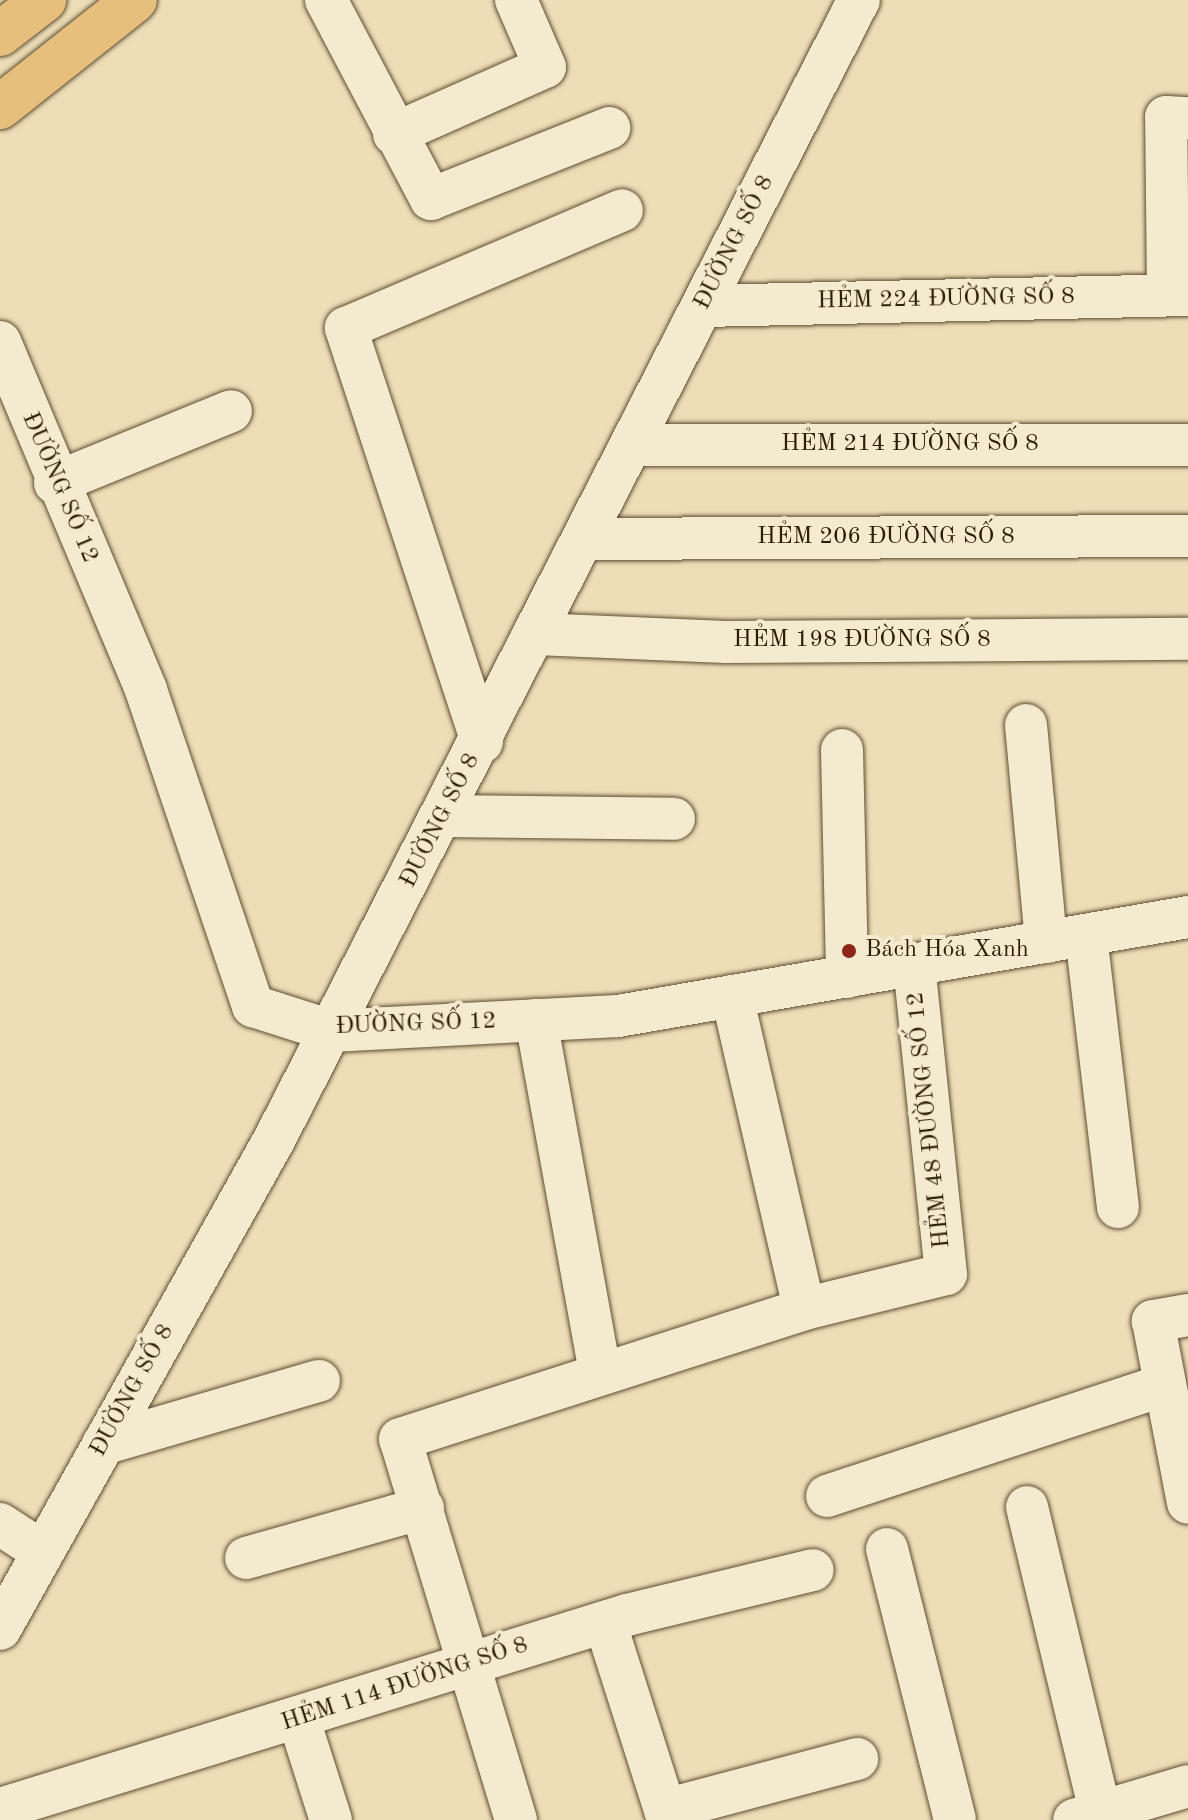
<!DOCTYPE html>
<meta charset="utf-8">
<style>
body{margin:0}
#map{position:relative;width:1188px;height:1820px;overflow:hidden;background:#eedeb7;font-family:"Old Standard TT",serif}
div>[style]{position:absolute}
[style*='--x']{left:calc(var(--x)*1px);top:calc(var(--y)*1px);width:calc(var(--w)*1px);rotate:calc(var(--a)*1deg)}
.roads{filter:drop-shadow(0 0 2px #5e4d32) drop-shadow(0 0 2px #5e4d32)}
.minor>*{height:42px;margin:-21px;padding:0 21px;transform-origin:21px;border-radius:21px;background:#f4ead0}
.major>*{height:44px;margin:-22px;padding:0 22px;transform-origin:22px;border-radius:22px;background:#e7bf7c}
.dots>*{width:22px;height:22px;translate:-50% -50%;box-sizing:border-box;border:4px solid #f4ead0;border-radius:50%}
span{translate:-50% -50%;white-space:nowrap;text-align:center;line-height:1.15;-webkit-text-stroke:8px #f4ead0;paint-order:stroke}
.street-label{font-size:24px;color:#2e1d05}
.poi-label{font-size:24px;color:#2e1d05}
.left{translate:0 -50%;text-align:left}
</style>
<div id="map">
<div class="roads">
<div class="minor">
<i style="--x:326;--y:0;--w:225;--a:62.2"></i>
<i style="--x:431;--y:199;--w:192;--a:-21.7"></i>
<i style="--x:394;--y:134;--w:165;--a:-23.9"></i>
<i style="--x:545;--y:67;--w:73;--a:-113.4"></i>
<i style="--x:1168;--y:295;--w:178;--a:-90.6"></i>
<i style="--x:1166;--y:117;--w:22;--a:3"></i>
<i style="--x:703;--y:306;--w:485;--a:-1.3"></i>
<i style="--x:0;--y:342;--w:377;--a:67.2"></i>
<i style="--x:146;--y:690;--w:334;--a:71.3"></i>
<i style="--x:253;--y:1006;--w:82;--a:17.8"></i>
<i style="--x:331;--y:1031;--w:287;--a:-3"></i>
<i style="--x:618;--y:1016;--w:579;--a:-9.85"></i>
<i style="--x:633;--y:445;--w:555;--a:0"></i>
<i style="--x:55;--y:483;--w:190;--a:-22.2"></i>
<i style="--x:585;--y:539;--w:603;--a:-0.29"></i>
<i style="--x:536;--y:634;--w:190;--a:2.4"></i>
<i style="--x:726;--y:642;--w:462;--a:-0.4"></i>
<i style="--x:1026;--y:725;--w:218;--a:84.7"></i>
<i style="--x:482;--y:742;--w:436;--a:-108.2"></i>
<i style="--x:346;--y:328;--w:300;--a:-23.1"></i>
<i style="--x:842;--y:750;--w:227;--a:88.7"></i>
<i style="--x:444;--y:816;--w:230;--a:0.7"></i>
<i style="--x:1086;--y:935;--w:274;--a:83.3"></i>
<i style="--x:732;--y:996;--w:321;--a:77"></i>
<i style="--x:536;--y:1020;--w:359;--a:79.7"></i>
<i style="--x:1188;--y:1315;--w:36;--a:170"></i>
<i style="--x:1153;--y:1321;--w:185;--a:79.1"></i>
<i style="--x:103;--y:1444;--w:225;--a:-16.3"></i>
<i style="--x:827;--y:1496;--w:355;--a:-18.2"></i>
<i style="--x:1027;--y:1507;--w:314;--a:76.5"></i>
<i style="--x:0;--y:1524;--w:51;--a:33.1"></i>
<i style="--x:887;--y:1549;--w:279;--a:75.9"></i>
<i style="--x:246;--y:1558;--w:184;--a:-15.8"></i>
<i style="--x:605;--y:1622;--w:197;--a:72.3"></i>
<i style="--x:665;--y:1810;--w:199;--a:-14.9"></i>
<i style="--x:0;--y:1629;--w:561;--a:-60.74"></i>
<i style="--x:274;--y:1140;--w:1281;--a:-62.84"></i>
<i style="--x:299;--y:1720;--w:105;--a:72.3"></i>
<i style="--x:0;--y:1809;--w:656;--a:-17.19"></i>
<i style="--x:627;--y:1615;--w:191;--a:-13.6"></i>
<i style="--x:516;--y:1820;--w:398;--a:-106.9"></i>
<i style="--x:400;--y:1439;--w:424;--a:-17.8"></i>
<i style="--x:804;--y:1309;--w:146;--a:-13.8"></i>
<i style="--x:946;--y:1274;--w:311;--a:-95.9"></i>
<i style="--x:1074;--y:1820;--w:119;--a:-16.6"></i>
</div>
<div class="major">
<i style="--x:0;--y:34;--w:56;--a:-37.7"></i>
<i style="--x:0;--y:107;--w:172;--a:-38.4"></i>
</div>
</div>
<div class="dots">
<i style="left:849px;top:951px;background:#8f2418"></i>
</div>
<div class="street-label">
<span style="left:735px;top:243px;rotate:-63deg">ĐƯỜNG SỐ 8</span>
<span style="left:946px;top:300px;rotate:-1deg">HẺM 224 ĐƯỜNG SỐ 8</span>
<span style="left:910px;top:445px">HẺM 214 ĐƯỜNG SỐ 8</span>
<span style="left:59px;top:488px;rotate:67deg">ĐƯỜNG SỐ 12</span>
<span style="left:886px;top:538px">HẺM 206 ĐƯỜNG SỐ 8</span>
<span style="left:862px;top:641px">HẺM 198 ĐƯỜNG SỐ 8</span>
<span style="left:441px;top:821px;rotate:-63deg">ĐƯỜNG SỐ 8</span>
<span style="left:416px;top:1025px;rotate:-2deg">ĐƯỜNG SỐ 12</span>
<span style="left:930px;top:1120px;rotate:-96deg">HẺM 48 ĐƯỜNG SỐ 12</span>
<span style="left:133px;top:1391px;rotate:-61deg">ĐƯỜNG SỐ 8</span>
<span style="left:405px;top:1685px;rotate:-18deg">HẺM 114 ĐƯỜNG SỐ 8</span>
</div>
<div class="poi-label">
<span class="left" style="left:865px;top:951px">Bách Hóa Xanh</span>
</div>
</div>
